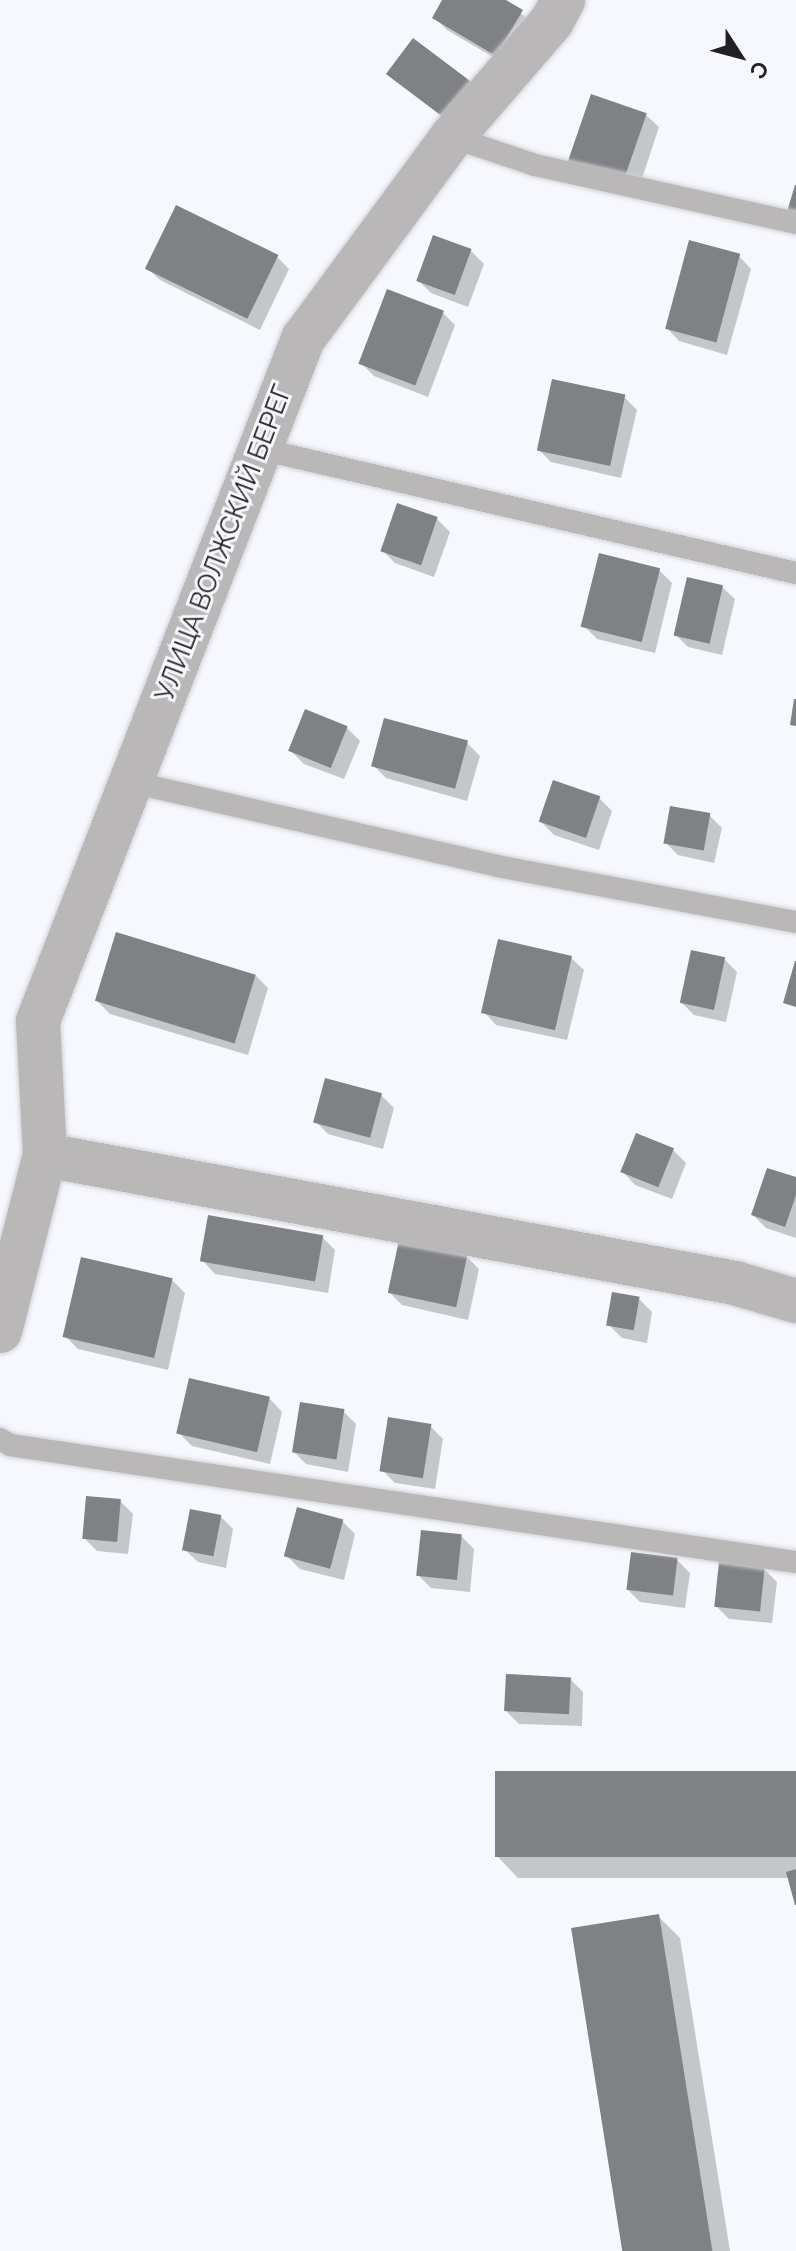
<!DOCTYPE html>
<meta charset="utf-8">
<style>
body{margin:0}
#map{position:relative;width:796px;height:2251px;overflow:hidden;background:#f6f8fd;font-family:Raleway,sans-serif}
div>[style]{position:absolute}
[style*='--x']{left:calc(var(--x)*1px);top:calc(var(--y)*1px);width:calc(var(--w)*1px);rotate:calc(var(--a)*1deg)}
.shadow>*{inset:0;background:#0003}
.building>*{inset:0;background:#7f8185;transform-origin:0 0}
.roads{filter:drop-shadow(0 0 2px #d0d1d6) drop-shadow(0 0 2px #d0d1d6)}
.service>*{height:22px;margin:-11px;padding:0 11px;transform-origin:11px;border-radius:11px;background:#b9b7b7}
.minor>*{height:44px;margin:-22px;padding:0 22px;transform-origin:22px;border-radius:22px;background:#b9b7b7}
span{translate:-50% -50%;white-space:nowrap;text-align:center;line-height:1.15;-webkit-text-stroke:6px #f6f8fd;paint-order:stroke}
.street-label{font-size:26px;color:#212123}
.north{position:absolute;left:700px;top:16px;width:80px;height:80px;-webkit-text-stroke:6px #f6f8fd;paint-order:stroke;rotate:126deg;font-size:22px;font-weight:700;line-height:32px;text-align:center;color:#212123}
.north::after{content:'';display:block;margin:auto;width:28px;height:36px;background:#212123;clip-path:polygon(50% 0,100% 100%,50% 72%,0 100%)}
</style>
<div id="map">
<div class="shadow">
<i style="clip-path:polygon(444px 0,502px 0,535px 24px,510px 67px,447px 30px,434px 17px)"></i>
<i style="clip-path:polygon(646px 115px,659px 127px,638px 191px,571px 161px)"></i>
<i style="clip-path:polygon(471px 251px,484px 264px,468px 307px,431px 293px,418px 280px)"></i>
<i style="clip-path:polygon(739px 256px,751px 269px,727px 355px,679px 341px,667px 328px)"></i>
<i style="clip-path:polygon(277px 257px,289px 269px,260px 330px,160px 280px,147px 268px)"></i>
<i style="clip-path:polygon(443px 313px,455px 325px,428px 397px,374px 376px,361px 363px)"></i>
<i style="clip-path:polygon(624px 397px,637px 410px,621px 478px,551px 462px,538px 449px)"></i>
<i style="clip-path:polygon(437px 519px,450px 532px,434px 577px,395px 563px,382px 550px)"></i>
<i style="clip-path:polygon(659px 570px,672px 583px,655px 653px,597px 639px,584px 626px)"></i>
<i style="clip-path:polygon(722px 587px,735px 599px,722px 655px,688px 647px,675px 634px)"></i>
<i style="clip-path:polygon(307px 712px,347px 728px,360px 741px,344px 779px,304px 764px,291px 751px)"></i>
<i style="clip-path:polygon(467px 743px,480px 756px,467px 801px,386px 778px,373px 765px)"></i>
<i style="clip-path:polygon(599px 798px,612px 811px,599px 850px,554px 835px,541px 822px)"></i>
<i style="clip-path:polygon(709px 815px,722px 828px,714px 863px,678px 855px,665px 842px)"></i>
<i style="clip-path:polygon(571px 958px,584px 970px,567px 1040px,496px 1025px,484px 1012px)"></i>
<i style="clip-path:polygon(724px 959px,737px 972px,726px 1022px,694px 1015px,681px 1002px)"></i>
<i style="clip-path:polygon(255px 975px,268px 988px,248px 1055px,110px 1014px,97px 1001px)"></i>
<i style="clip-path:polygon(381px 1095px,394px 1108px,383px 1149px,328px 1134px,315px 1121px)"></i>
<i style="clip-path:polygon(637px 1136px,673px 1150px,686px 1163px,672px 1199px,635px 1185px,623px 1172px)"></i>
<i style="clip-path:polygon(796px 1179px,796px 1238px,766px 1228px,753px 1215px)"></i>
<i style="clip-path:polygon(322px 1237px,335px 1250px,328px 1293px,215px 1274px,203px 1261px)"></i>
<i style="clip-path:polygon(466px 1256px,479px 1269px,468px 1320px,402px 1305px,389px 1292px)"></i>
<i style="clip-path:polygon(172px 1280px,185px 1293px,168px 1370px,78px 1349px,65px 1336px)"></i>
<i style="clip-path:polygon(639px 1299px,652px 1312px,647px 1343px,622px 1338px,609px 1325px)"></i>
<i style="clip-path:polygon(270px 1399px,282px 1412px,270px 1464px,192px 1446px,179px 1433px)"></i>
<i style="clip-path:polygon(343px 1411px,356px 1424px,348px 1472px,306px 1464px,293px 1451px)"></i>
<i style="clip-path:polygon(430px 1426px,443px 1439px,435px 1489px,395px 1483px,382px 1470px)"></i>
<i style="clip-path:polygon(120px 1501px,133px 1514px,128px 1554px,97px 1551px,84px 1538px)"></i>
<i style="clip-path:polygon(220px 1516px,233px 1529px,226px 1568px,198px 1562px,185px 1550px)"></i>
<i style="clip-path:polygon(342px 1521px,355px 1534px,344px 1580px,300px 1569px,287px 1556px)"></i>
<i style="clip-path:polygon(461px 1536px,474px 1549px,470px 1592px,431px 1588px,418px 1575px)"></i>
<i style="clip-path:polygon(677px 1560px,690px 1573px,685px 1608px,640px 1602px,627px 1589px)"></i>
<i style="clip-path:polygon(764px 1569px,777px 1582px,772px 1623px,729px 1619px,716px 1606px)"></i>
<i style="clip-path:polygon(570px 1679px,583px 1692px,582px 1726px,519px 1724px,506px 1711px)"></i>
<i style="clip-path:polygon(796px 1774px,796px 1901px,790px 1878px,518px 1878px,497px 1856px)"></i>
<i style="clip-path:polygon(658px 1916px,680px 1938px,730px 2251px,625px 2251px)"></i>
</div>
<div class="building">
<i style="clip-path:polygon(442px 0,506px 0,523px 10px,496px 56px,432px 18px)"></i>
<i style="left:413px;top:38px;width:74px;height:45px;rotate:37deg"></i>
<i style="left:591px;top:94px;width:59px;height:71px;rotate:19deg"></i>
<i style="clip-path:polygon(795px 185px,796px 185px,796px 218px,786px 215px)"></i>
<i style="left:176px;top:205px;width:114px;height:71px;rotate:26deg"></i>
<i style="left:433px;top:235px;width:41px;height:49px;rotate:20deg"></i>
<i style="left:689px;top:240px;width:53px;height:92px;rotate:15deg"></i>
<i style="left:387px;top:289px;width:61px;height:80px;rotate:21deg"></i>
<i style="left:552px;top:379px;width:75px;height:73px;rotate:12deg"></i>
<i style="left:397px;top:503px;width:43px;height:51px;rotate:19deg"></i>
<i style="left:599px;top:553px;width:63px;height:76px;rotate:14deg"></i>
<i style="left:687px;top:577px;width:37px;height:60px;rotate:13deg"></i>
<i style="clip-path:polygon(794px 699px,796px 699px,796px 726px,790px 725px)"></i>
<i style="left:305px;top:709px;width:46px;height:45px;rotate:22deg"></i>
<i style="left:384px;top:718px;width:87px;height:50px;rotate:15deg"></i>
<i style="left:553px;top:780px;width:50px;height:44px;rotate:19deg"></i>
<i style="left:670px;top:806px;width:41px;height:38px;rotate:10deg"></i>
<i style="left:116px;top:932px;width:146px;height:72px;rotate:17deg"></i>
<i style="left:498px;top:939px;width:76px;height:76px;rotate:13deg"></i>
<i style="left:691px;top:950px;width:35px;height:54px;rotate:12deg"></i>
<i style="clip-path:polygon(795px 961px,796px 961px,796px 1007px,783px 1003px)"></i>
<i style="left:325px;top:1078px;width:59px;height:46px;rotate:15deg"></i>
<i style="left:636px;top:1133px;width:41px;height:42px;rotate:22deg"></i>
<i style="clip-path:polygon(767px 1168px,796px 1177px,796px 1195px,785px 1227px,751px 1215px)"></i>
<i style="left:208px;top:1215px;width:117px;height:47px;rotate:10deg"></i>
<i style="left:399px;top:1240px;width:70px;height:54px;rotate:12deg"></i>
<i style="left:81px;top:1257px;width:94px;height:82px;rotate:13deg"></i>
<i style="left:612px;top:1292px;width:28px;height:34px;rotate:10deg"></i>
<i style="left:189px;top:1378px;width:83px;height:57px;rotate:13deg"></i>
<i style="left:300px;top:1402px;width:45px;height:51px;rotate:9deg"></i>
<i style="left:388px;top:1417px;width:44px;height:55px;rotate:9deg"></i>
<i style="left:86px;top:1496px;width:35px;height:43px;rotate:5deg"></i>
<i style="left:297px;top:1507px;width:48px;height:51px;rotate:15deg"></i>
<i style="left:190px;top:1509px;width:32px;height:42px;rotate:11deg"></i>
<i style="left:421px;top:1530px;width:41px;height:46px;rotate:6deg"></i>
<i style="left:631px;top:1552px;width:47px;height:38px;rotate:7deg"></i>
<i style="left:719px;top:1562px;width:46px;height:45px;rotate:6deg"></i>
<i style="left:506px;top:1674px;width:65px;height:37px;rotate:3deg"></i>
<i style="left:495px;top:1771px;width:301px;height:86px"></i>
<i style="clip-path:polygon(796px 1869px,796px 1905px,795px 1905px,786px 1872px)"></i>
<i style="left:659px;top:1914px;width:341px;height:89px;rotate:81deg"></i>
</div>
<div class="roads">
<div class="service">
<i style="--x:452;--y:137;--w:88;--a:18.6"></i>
<i style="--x:535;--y:165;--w:267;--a:12.5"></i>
<i style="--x:260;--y:449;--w:550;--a:13.03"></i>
<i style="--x:131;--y:782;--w:376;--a:12.9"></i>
<i style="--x:497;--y:866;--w:304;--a:10.6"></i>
<i style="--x:0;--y:1439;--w:12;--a:31"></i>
<i style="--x:10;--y:1445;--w:795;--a:8.47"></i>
</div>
<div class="minor">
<i style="--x:45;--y:1155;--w:702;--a:10.51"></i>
<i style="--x:735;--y:1283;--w:64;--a:16.4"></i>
<i style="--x:0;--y:1331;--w:182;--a:-75.7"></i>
<i style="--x:45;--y:1155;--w:134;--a:-93"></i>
<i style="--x:38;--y:1021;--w:732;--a:-68.77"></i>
<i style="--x:303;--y:339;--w:251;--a:-53.6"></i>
<i style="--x:452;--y:137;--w:153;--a:-49.2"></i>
<i style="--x:552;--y:21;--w:24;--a:-62"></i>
</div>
</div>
<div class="street-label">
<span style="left:224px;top:543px;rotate:-69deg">УЛИЦА ВОЛЖСКИЙ БЕРЕГ</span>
</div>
<div class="north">С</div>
</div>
